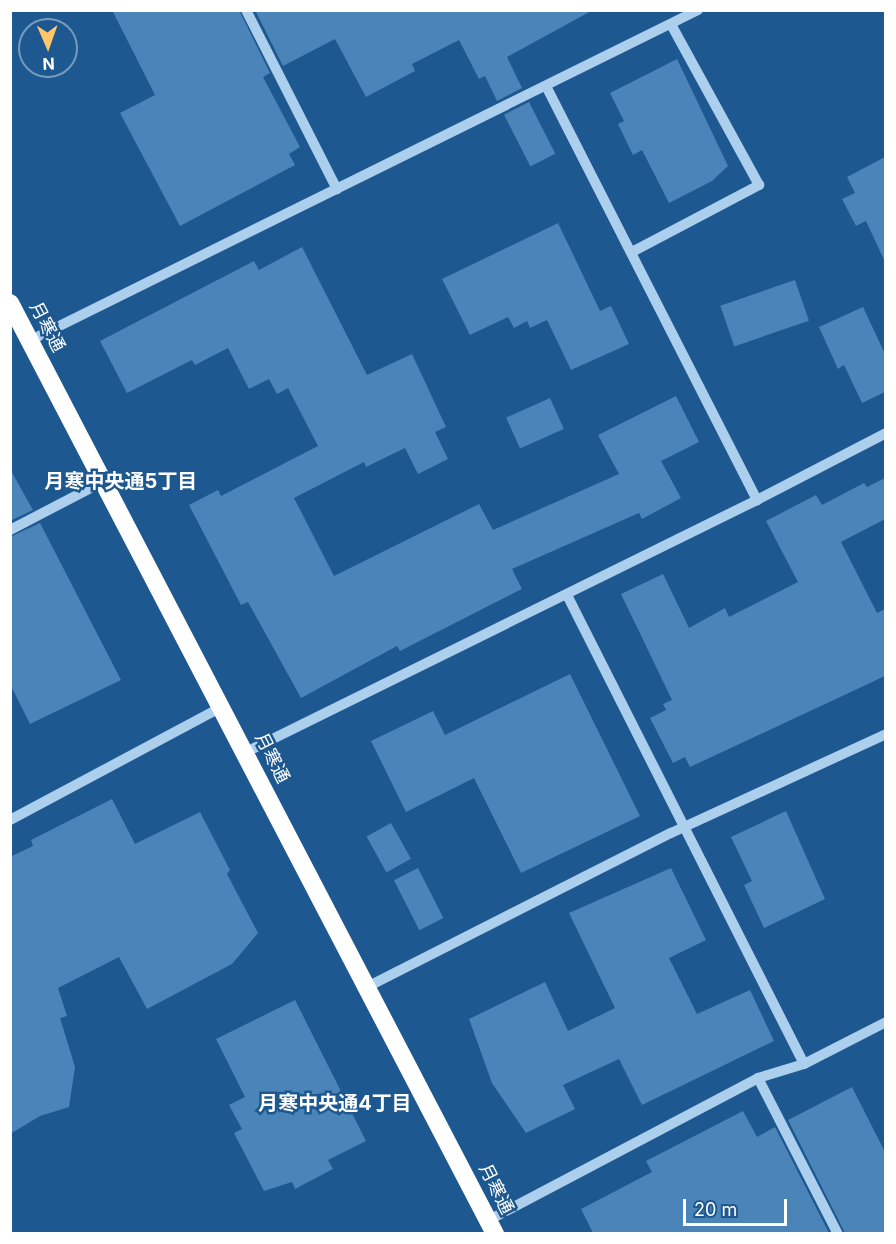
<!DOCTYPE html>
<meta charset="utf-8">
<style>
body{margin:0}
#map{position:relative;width:896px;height:1244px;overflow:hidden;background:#1d5890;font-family:Inter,"Noto Sans JP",sans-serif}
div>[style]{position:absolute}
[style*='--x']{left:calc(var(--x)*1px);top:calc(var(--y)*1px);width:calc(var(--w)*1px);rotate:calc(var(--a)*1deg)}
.building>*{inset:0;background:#4a84b8;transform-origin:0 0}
.minor>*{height:10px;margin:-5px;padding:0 5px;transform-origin:5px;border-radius:5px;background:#accfee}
.highway>*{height:18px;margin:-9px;padding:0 9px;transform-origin:9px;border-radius:9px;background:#fff}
span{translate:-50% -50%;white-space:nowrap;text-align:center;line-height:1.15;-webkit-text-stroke:5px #1d5890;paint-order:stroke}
.street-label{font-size:18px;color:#fff}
.neighbourhood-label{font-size:20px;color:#fff;font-weight:700}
.frame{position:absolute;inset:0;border:12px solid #fff;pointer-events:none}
.north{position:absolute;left:18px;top:18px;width:60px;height:60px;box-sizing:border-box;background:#1d5890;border:2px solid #779bbc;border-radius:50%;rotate:178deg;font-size:16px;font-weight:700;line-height:24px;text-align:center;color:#fff}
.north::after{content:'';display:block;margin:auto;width:21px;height:27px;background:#fdc76a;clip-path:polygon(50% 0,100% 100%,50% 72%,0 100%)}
.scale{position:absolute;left:683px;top:1199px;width:104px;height:27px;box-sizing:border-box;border:3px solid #fff;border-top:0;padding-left:8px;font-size:18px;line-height:21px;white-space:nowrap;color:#fff;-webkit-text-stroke:4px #1d5890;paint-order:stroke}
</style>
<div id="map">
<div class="building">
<i style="clip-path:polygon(112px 10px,239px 10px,270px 73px,263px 77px,300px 147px,289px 154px,295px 165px,180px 226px,120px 113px,155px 95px)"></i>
<i style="clip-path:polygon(255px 10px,593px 10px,507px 57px,522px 88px,497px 101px,485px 76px,479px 79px,459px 40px,412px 64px,415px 71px,366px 97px,335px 39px,283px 66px)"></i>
<i style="clip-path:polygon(677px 59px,728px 166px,712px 181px,669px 203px,642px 150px,633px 155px,618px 124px,624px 121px,610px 93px)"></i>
<i style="left:529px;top:102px;width:58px;height:28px;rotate:63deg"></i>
<i style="clip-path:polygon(885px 157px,885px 262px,866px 221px,856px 226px,842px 199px,855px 193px,847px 177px)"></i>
<i style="clip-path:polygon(558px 223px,600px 311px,611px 306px,629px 344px,571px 370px,547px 320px,530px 328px,527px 321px,514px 328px,508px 317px,470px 335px,442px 279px)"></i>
<i style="clip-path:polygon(302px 247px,367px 375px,412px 354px,446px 427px,435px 432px,448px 459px,418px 474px,405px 448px,366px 467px,364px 462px,294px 498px,334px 576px,479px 504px,493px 530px,619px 474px,598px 435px,676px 396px,699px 442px,661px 461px,681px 498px,642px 519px,639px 513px,512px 569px,522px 589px,400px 651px,397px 646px,301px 698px,248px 602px,241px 605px,189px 505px,218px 490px,221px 496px,318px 446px,288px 388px,277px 394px,269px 379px,249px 389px,228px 348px,195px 365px,192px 360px,127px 393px,100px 341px,254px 261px,259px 270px)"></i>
<i style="left:795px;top:280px;width:43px;height:79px;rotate:71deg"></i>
<i style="clip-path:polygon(863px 307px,885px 354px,885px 392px,862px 403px,844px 365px,838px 369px,819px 327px)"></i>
<i style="left:550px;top:398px;width:34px;height:48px;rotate:66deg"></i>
<i style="clip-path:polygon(10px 469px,33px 510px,10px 521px)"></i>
<i style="clip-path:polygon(885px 478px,885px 519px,841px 542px,877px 613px,885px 609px,885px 676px,690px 767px,685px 757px,673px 763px,650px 718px,666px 710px,663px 704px,672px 700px,621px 594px,663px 574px,689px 628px,725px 608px,729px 617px,798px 582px,766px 521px,816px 495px,822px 505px,864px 483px,867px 487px)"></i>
<i style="clip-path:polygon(40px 523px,121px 680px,30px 724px,10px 684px,10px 537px)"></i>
<i style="clip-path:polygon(570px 674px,640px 816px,521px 873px,474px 778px,406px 812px,371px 741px,433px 711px,445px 735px)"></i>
<i style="clip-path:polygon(112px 799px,135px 844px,200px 812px,230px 870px,227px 874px,258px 933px,232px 964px,147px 1009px,119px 957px,58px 988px,67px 1016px,60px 1018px,75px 1067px,69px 1107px,40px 1116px,10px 1134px,10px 857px,33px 846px,31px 840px)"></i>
<i style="clip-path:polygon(786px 811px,825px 899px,764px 928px,744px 885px,752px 881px,731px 837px)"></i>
<i style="left:391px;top:823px;width:41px;height:28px;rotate:61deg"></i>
<i style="left:418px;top:868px;width:56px;height:27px;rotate:63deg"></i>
<i style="clip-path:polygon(671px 868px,706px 940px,669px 958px,697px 1014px,750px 990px,774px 1041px,642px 1105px,619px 1059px,563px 1085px,575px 1109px,526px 1133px,492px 1083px,469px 1019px,545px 982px,568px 1031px,615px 1008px,569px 913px)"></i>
<i style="clip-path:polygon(295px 1000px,366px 1141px,328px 1160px,333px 1169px,295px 1189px,292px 1182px,264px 1191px,234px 1133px,242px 1129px,229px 1105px,245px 1097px,216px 1039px)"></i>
<i style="clip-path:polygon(852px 1087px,885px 1152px,885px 1233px,845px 1233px,788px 1120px)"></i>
<i style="clip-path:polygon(743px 1111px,757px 1137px,775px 1127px,829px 1233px,593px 1233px,581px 1209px,652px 1172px,646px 1161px)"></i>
</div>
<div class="minor">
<i style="--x:246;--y:10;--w:201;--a:63.1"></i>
<i style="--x:546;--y:86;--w:465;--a:63"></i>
<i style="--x:632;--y:252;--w:144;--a:-27.8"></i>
<i style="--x:759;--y:185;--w:183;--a:-118.7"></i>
<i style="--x:31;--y:340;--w:744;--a:-26.32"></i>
<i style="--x:10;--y:530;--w:106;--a:-27.5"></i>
<i style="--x:567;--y:595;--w:525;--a:63.19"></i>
<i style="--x:246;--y:752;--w:570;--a:-26.25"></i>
<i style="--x:757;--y:500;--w:145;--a:-27.4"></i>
<i style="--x:10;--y:820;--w:238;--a:-28.1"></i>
<i style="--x:367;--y:987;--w:341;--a:-26.9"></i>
<i style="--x:671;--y:833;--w:237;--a:-24.7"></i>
<i style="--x:758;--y:1078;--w:175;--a:62.9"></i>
<i style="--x:489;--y:1220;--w:304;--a:-27.8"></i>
<i style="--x:758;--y:1078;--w:48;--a:-16.9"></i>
<i style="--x:804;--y:1064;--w:92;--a:-27.1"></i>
</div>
<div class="highway">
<i style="--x:10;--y:303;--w:1050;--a:62.48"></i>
</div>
<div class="street-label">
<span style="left:47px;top:327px;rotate:62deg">月寒通</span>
<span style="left:272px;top:758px;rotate:63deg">月寒通</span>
<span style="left:496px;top:1189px;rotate:63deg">月寒通</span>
</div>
<div class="neighbourhood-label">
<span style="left:121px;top:481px">月寒中央通5丁目</span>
<span style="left:335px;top:1103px">月寒中央通4丁目</span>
</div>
<div class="frame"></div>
<div class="north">N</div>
<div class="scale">20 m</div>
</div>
